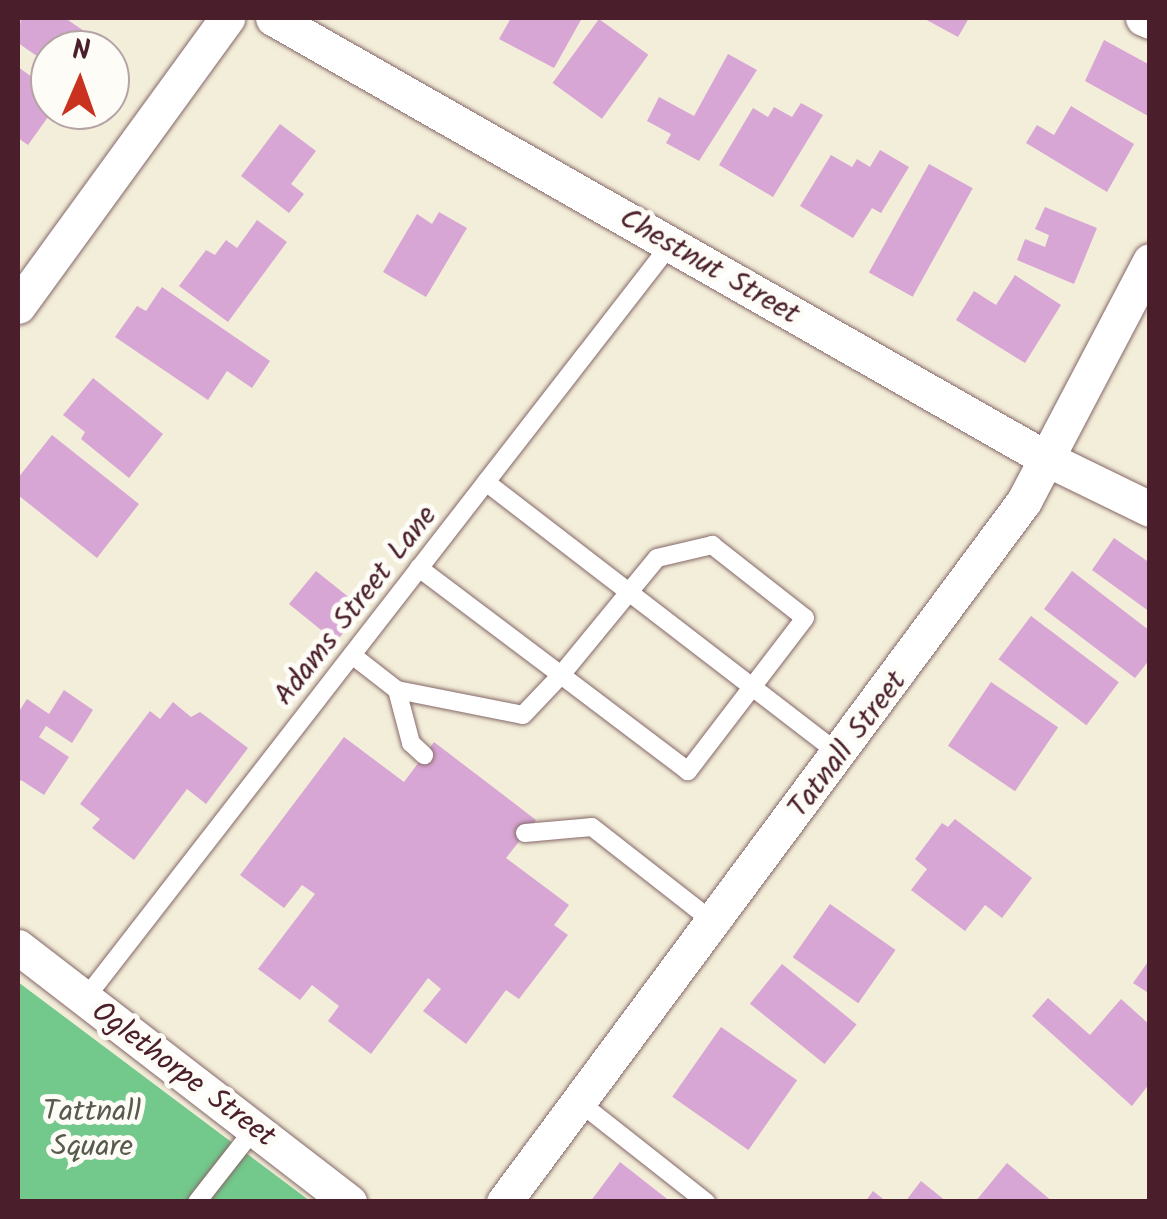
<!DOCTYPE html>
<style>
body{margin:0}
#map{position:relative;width:1167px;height:1219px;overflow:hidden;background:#f3eed9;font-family:Kalam,sans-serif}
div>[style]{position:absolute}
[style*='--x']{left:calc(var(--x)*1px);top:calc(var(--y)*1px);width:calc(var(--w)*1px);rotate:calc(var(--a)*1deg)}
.green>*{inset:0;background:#73c88c}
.building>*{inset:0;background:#d7a6d4;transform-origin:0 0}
.roads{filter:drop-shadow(0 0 2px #856768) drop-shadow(0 0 2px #856768)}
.service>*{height:18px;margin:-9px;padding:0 9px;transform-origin:9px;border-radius:9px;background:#fff}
.minor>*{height:35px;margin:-17.5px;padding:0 17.5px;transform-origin:17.5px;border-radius:17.5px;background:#fff}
span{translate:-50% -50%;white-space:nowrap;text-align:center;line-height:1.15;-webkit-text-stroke:10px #fdfcf7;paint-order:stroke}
.street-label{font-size:30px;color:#4a1f2b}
.park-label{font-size:30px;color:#585a4d}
.frame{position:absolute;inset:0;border:20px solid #4a1f2b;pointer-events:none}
.north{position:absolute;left:30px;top:30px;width:100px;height:100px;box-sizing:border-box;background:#fdfcf7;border:2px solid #b5a4a5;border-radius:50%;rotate:2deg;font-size:28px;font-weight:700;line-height:40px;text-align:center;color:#4a1f2b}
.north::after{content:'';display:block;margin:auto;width:35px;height:45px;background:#c8321e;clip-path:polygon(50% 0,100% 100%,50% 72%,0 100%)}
</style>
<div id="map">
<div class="green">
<i style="clip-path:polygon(18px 982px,310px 1201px,18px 1201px)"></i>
</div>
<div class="building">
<i style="clip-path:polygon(21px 18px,65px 18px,112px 50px,50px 50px,50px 65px,18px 43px)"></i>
<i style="clip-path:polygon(511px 18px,582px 18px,554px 68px,499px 39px)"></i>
<i style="clip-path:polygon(923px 18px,969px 18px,958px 37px)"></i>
<i style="left:599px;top:19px;width:61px;height:79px;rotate:36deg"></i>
<i style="clip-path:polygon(1104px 40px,1150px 65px,1150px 117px,1085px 81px)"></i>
<i style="clip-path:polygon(728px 54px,757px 70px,699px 161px,666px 143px,671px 134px,647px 121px,659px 97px,694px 116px)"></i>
<i style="clip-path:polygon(18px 67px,50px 90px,53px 110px,28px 145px,18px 138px)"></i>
<i style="clip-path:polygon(801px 103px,823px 115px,773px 197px,719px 165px,753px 108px,768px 117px,774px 107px,792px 117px)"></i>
<i style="clip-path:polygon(1071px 106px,1134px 144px,1107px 192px,1026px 143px,1037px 125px,1054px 135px)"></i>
<i style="clip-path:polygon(280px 124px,316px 151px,291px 184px,304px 194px,289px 213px,241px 176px)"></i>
<i style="clip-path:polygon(880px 150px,909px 167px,881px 213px,872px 208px,853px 238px,800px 206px,831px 155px,852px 167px,857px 159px,870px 167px)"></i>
<i style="left:929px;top:164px;width:50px;height:124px;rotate:29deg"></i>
<i style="clip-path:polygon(1045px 207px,1097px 228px,1074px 284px,1017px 260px,1025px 239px,1045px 247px,1049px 235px,1035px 229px)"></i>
<i style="clip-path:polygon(439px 212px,467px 228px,426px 297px,383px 272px,417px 214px,432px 224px)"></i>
<i style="clip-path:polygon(257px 220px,287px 242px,228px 322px,179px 286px,206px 250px,215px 255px,226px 240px,237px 248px)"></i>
<i style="clip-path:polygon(1015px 275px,1061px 305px,1025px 363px,956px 320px,974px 291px,996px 305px)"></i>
<i style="clip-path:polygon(162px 287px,270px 361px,252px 388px,227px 371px,208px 400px,115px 337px,137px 306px,146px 311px)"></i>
<i style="clip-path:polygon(93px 378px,163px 434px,129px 478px,81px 439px,85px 432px,63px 415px)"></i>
<i style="clip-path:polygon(52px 435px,139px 504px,97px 558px,18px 495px,18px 478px)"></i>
<i style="clip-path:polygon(1114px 538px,1150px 563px,1150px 612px,1092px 570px)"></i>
<i style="clip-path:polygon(316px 571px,351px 599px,344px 608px,356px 617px,336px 642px,289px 604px)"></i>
<i style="clip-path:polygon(1072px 571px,1150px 631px,1150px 659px,1135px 678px,1044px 609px)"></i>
<i style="left:1031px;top:616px;width:110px;height:54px;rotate:37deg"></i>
<i style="left:991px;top:682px;width:81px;height:77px;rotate:34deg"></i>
<i style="clip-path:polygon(64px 690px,93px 710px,72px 743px,46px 726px,39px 737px,69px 757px,44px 795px,21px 780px,18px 785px,18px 713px,27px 699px,49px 714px)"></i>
<i style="clip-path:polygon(173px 702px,191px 717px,200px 712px,248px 748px,206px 804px,187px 789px,134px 860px,92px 828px,100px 819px,80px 804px,150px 711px,160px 719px)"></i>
<i style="clip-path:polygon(344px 737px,404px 782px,434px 742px,536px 820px,506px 858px,569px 905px,554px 925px,568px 935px,519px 999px,506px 990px,466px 1044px,423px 1011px,441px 989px,428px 978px,371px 1054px,328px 1021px,339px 1006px,312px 985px,300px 1000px,258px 969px,315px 894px,302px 885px,284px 908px,240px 875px)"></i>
<i style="clip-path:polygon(955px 819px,1032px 878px,1002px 918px,985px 905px,965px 931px,911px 890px,927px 869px,915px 859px,942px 823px,948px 827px)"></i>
<i style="left:830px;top:904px;width:80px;height:65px;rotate:35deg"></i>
<i style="clip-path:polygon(1150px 959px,1150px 994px,1133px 983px)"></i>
<i style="left:782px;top:964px;width:96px;height:51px;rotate:39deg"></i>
<i style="clip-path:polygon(1048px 998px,1090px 1035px,1121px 999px,1150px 1025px,1150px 1083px,1132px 1106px,1032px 1016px)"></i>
<i style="left:721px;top:1027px;width:93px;height:85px;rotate:35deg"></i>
<i style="clip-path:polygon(620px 1162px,671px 1202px,590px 1202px)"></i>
<i style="clip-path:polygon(1007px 1163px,1053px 1202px,975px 1202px)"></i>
<i style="clip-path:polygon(921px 1181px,947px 1202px,905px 1202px)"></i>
<i style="clip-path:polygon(873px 1191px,887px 1202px,865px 1202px)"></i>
</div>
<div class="roads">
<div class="service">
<i style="--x:486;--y:482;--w:447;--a:37.6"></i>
<i style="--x:352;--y:655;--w:57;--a:37.9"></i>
<i style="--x:397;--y:690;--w:128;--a:11.2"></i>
<i style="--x:523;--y:715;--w:55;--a:-46.5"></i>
<i style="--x:561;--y:675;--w:151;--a:-50.6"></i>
<i style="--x:657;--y:558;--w:57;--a:-13.3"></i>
<i style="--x:712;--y:545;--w:118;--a:38.1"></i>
<i style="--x:805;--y:618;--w:193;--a:127.4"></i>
<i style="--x:688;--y:771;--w:159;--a:-142.9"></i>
<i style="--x:561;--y:675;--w:178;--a:-143"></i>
<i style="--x:397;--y:690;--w:55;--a:75.2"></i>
<i style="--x:411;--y:743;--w:18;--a:43"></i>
<i style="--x:525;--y:833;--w:67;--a:-5.1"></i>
<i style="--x:592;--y:827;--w:156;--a:38"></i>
<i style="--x:84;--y:1000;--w:956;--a:-52.18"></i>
<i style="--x:579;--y:1102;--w:162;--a:38.2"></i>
<i style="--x:197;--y:1202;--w:93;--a:-52"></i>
</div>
<div class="minor">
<i style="--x:273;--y:18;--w:891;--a:29.67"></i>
<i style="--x:1047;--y:459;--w:114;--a:25.9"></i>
<i style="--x:1143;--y:18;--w:8;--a:23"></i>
<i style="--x:18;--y:306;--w:356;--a:-54"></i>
<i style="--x:18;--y:947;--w:418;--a:37.6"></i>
<i style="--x:504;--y:1202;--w:873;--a:-53.43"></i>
<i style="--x:1024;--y:501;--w:271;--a:-62.3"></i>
</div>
</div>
<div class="street-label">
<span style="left:709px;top:267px;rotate:30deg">Chestnut Street</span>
<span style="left:356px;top:606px;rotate:-52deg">Adams Street Lane</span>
<span style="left:848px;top:745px;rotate:-53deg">Tatnall Street</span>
<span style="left:183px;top:1075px;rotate:37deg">Oglethorpe Street</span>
</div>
<div class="park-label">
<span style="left:92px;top:1129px">Tattnall<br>Square</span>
</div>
<div class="frame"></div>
<div class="north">N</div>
</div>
